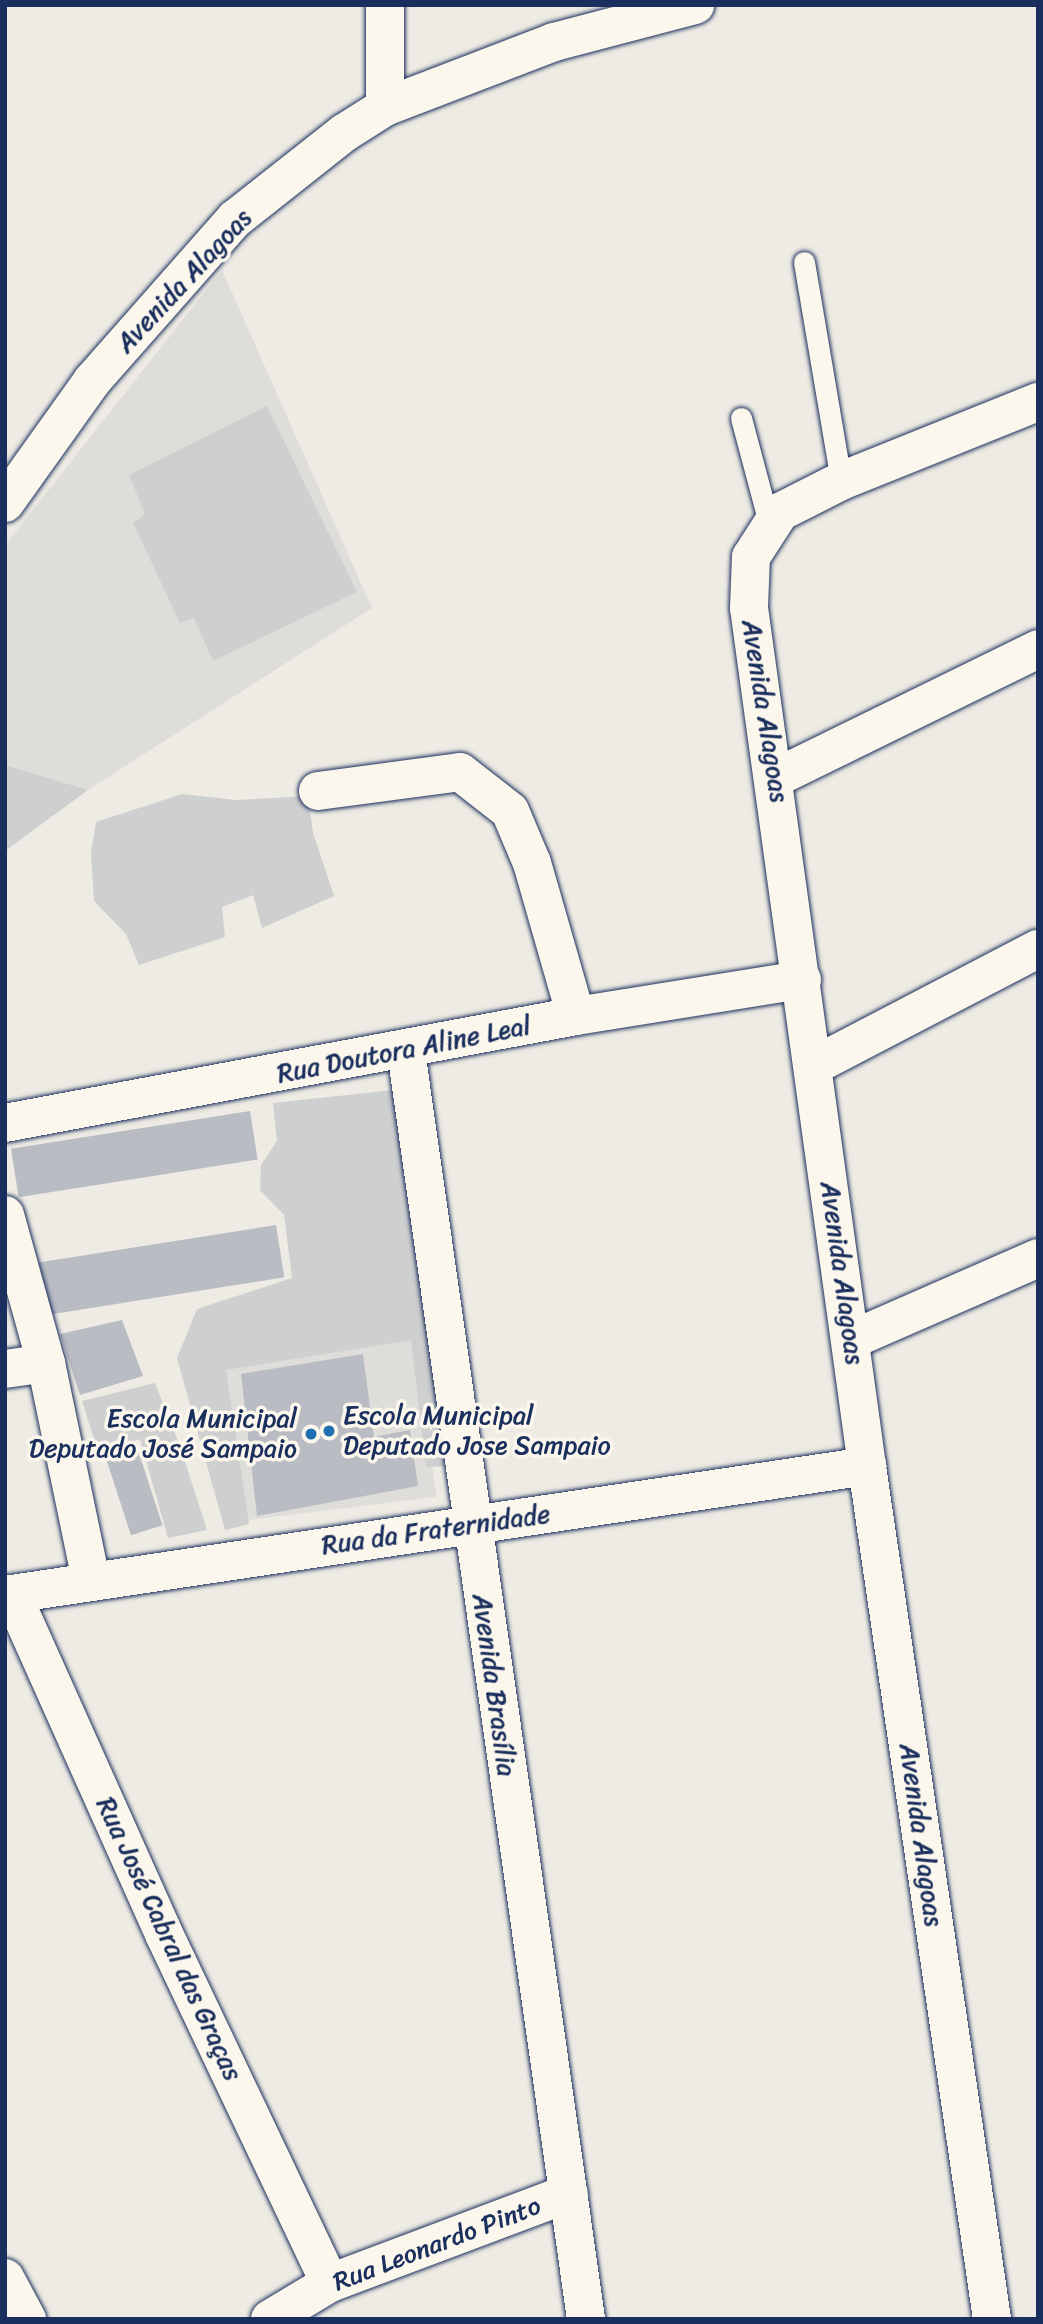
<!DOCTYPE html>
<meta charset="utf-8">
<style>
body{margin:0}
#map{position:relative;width:1043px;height:2324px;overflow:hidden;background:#eeebe4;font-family:Sriracha,sans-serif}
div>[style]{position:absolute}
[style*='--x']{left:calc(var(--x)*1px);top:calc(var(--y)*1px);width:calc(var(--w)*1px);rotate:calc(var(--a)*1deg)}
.built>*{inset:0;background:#deddda;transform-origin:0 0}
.green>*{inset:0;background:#cecfcf}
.building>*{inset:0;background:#b9bcc3;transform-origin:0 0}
.roads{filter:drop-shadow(0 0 2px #1b2f5e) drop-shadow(0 0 2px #1b2f5e)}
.lane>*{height:21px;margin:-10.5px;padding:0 10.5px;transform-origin:10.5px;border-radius:10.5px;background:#fbf7ec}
.street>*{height:38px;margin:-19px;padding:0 19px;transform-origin:19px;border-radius:19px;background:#fbf7ec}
.secondary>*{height:38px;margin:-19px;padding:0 19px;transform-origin:19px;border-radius:19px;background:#fbf7ec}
.dots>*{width:19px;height:19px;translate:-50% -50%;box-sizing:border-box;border:4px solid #fbf7ec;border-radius:50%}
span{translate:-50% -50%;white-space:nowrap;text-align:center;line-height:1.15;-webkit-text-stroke:7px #fbf7ec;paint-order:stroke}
.street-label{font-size:26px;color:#1b2f5e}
.poi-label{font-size:26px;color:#1b2f5e}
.left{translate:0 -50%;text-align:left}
.right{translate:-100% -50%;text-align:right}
.frame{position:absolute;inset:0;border:7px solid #1b2f5e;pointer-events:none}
</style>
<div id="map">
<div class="built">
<i style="clip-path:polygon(222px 270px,372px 608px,88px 790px,5px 765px,5px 545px)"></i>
<i style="left:416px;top:1331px;width:167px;height:200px;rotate:83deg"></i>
</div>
<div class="green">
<i style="clip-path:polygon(267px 406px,357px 592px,213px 661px,194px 618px,180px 623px,133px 523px,145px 514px,129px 475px)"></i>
<i style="clip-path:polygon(5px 765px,88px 790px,5px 851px)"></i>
<i style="clip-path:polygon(182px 794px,236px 800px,308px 796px,313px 833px,334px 896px,262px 928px,253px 895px,222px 907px,225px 937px,139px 965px,126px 934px,94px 901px,91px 852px,96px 822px)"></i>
<i style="clip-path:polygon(394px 1090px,447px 1466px,426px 1467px,411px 1340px,226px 1370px,249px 1524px,225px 1530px,177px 1358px,197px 1309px,292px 1278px,284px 1215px,260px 1190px,261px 1165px,277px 1141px,273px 1103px)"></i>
<i style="clip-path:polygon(155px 1383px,181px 1449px,207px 1530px,168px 1538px,140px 1439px,98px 1452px,82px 1401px)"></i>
</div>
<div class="building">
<i style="left:250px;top:1111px;width:49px;height:242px;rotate:81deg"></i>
<i style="left:276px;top:1225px;width:53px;height:242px;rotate:81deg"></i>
<i style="clip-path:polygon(122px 1320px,143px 1376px,80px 1395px,60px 1334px)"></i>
<i style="clip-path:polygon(363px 1354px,374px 1437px,410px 1430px,418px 1486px,257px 1516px,241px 1374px)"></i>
<i style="left:138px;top:1450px;width:79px;height:33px;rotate:72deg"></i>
</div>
<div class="roads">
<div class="lane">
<i style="--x:804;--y:262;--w:222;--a:80.4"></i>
<i style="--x:741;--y:418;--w:113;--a:75.1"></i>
</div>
<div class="street">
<i style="--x:385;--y:5;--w:102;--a:90"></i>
<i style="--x:5;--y:503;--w:150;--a:-54.5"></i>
<i style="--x:92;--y:381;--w:216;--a:-48.6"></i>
<i style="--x:235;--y:219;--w:139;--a:-38.3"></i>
<i style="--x:344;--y:133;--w:49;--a:-32.4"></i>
<i style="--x:385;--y:107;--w:181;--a:-21"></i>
<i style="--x:554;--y:42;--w:146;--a:-14.7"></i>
<i style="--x:775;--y:778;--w:293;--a:-26.1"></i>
<i style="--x:318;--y:791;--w:143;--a:-7.6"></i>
<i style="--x:460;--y:772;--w:63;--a:38"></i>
<i style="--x:510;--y:811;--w:56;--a:67.1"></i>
<i style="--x:532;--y:863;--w:159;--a:74"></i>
<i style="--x:406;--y:1051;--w:1281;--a:81.92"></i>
<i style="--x:813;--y:1066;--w:254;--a:-27.5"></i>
<i style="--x:5;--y:1123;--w:581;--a:-10.61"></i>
<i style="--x:576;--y:1016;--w:229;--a:-9.1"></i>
<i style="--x:5;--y:1215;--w:154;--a:74.5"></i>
<i style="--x:46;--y:1363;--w:222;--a:78.3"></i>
<i style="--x:853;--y:1339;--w:202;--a:-23.6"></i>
<i style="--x:5;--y:1369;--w:41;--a:-8.3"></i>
<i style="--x:12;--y:1594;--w:372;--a:65.9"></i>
<i style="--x:164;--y:1934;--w:386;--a:64.6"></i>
<i style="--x:5;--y:1595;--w:872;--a:-8.51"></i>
<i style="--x:5;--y:2278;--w:47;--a:61.8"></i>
<i style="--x:270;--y:2319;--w:70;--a:-31"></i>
<i style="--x:330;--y:2283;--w:255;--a:-20.6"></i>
</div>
<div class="secondary">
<i style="--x:992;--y:2319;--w:862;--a:-98.34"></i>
<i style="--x:867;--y:1466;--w:866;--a:-97.83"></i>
<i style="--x:749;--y:608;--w:51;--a:-87.8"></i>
<i style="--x:751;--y:557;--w:54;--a:-57.2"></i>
<i style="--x:780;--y:512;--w:68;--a:-26.9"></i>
<i style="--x:841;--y:481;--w:212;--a:-21.9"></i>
</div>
</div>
<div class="dots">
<i style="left:329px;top:1431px;background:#1f6fb2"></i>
<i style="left:311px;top:1434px;background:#1f6fb2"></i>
</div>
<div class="street-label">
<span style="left:184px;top:281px;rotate:-47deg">Avenida Alagoas</span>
<span style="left:765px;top:711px;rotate:81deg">Avenida Alagoas</span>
<span style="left:404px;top:1050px;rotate:-11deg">Rua Doutora Aline Leal</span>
<span style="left:842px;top:1273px;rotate:82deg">Avenida Alagoas</span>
<span style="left:436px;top:1530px;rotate:-8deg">Rua da Fraternidade</span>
<span style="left:494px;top:1685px;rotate:82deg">Avenida Brasília</span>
<span style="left:921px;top:1835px;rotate:82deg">Avenida Alagoas</span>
<span style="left:169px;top:1939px;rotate:65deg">Rua José Cabral das Graças</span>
<span style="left:437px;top:2244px;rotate:-21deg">Rua Leonardo Pinto</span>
</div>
<div class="poi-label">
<span class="left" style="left:343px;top:1431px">Escola Municipal<br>Deputado Jose Sampaio</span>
<span class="right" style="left:297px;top:1434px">Escola Municipal<br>Deputado José Sampaio</span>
</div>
<div class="frame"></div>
</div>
